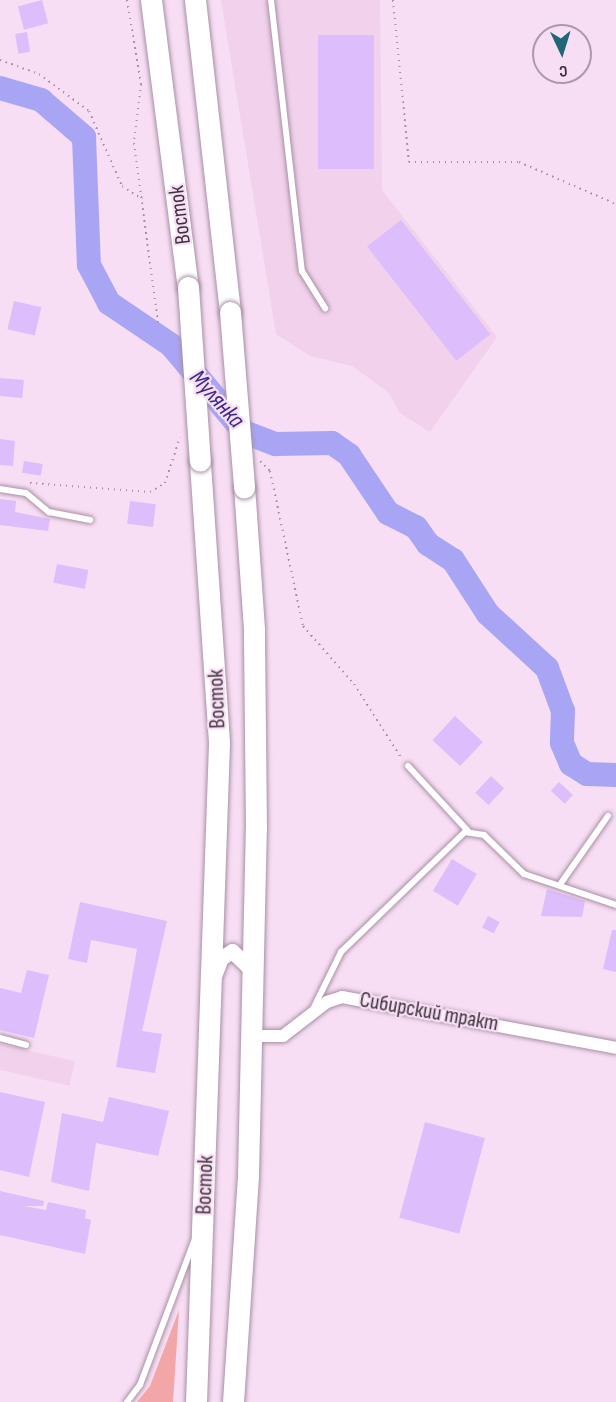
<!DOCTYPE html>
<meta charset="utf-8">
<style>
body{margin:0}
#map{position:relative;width:616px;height:1402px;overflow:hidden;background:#f8def4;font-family:"Sofia Sans Condensed",sans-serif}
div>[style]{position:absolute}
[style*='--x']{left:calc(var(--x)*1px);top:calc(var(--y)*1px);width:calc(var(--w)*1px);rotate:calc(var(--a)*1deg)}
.built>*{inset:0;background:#f1d1ec;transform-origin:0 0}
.green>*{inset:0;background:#f2a6a8}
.river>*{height:24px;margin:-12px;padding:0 12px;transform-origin:12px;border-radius:12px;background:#a8a5f5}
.building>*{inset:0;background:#ddbdfb;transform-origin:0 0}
.path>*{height:2px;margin-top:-1px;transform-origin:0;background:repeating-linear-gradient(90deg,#a491a2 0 1.5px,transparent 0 6px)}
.roads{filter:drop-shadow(0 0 2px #a890a4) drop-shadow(0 0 2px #a890a4)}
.service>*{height:6px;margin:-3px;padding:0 3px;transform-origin:3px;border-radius:3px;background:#fff}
.minor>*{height:12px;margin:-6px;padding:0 6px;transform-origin:6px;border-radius:6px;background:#fff}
.tertiary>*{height:15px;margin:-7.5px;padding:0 7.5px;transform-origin:7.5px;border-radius:7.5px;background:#fff}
.trunk>*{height:21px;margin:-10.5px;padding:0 10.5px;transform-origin:10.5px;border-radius:10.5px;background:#fff}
.bridges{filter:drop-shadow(0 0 2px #a890a4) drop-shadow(0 0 2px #a890a4)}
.trunk-bridge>*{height:21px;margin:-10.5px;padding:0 10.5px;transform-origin:10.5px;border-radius:10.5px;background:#fff}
span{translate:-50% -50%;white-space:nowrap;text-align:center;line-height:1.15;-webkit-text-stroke:4.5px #f8def4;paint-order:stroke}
.street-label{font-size:22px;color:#3b313a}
.water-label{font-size:24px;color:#3b2b86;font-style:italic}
.north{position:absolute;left:532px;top:24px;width:60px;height:60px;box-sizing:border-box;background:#f8def4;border:2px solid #ac99aa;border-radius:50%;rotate:176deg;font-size:16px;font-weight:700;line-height:24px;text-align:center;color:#3b313a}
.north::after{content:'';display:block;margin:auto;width:21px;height:27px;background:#206676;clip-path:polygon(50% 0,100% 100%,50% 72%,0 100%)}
</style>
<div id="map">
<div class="built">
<i style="clip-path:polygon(221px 0,380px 0,382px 190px,497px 337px,430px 432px,400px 413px,388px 392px,352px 366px,310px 356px,276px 334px)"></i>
<i style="left:0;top:1044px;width:77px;height:25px;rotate:13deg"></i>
</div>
<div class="green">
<i style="clip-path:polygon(179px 1310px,173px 1402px,137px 1402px,150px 1386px)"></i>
</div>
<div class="river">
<i style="--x:0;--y:88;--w:43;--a:16.3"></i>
<i style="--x:41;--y:100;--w:57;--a:40.7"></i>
<i style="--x:84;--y:137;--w:128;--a:87.8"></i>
<i style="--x:89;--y:265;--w:43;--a:62.2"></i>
<i style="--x:109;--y:303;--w:75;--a:34.1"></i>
<i style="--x:171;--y:345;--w:114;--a:50"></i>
<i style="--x:244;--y:432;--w:34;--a:21"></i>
<i style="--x:276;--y:444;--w:56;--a:-1"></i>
<i style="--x:332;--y:443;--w:21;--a:35"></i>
<i style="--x:349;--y:455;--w:70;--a:56.1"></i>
<i style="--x:388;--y:513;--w:31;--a:27"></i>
<i style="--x:416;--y:527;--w:21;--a:55"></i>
<i style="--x:428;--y:544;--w:30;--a:33"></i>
<i style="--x:453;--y:560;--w:64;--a:57.1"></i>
<i style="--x:488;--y:614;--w:80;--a:42.5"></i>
<i style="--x:547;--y:668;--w:46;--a:69.6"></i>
<i style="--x:563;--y:711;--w:32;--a:92"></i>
<i style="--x:562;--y:743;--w:23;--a:67"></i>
<i style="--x:571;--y:764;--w:19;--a:32"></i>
<i style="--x:587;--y:774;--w:29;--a:2"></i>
</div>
<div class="building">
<i style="left:42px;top:0;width:24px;height:25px;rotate:75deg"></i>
<i style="left:27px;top:32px;width:20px;height:12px;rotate:81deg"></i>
<i style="left:318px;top:35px;width:56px;height:134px"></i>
<i style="left:401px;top:220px;width:145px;height:43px;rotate:52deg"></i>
<i style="left:14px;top:301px;width:28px;height:29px;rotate:13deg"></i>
<i style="left:0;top:378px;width:24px;height:18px;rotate:5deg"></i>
<i style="clip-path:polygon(0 439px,15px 441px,13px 466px,0 465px)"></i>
<i style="left:24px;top:461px;width:19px;height:12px;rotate:9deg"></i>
<i style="clip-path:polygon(0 499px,16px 501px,15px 512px,50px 519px,48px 531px,0 525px)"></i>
<i style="left:130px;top:501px;width:26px;height:23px;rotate:7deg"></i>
<i style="left:57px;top:564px;width:32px;height:19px;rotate:11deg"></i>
<i style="left:455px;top:716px;width:38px;height:33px;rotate:43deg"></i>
<i style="left:491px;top:776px;width:18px;height:23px;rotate:43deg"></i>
<i style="left:559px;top:782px;width:19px;height:12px;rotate:43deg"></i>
<i style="left:452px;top:859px;width:29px;height:37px;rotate:31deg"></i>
<i style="clip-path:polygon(547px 889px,585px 901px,582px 917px,541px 916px)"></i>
<i style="clip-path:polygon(80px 902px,167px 921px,142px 1031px,162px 1034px,155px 1073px,116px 1067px,137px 949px,91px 940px,87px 963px,68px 959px)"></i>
<i style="left:488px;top:916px;width:13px;height:13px;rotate:27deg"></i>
<i style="clip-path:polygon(612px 930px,616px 930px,616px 972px,603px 969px)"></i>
<i style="clip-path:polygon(27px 970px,49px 975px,34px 1038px,0 1030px,0 988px,21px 993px)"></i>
<i style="clip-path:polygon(0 1092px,45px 1102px,29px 1177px,0 1170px)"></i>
<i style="clip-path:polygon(109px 1097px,169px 1111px,158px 1156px,96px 1143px,89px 1191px,51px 1182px,62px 1113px,103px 1122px)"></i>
<i style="left:425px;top:1122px;width:62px;height:99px;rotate:15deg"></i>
<i style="clip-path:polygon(0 1191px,44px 1201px,43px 1206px,24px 1206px,46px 1210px,48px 1202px,86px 1210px,85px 1218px,91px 1220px,85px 1254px,0 1235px)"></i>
</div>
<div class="path">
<i style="--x:127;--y:0;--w:85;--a:80.5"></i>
<i style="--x:141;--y:84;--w:59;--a:96.8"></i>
<i style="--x:134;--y:143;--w:181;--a:82.4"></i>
<i style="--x:393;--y:0;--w:163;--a:84.4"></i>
<i style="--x:409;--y:162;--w:110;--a:0"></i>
<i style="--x:519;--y:162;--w:106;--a:23.4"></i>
<i style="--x:0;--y:60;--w:41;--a:19.7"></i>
<i style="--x:39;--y:74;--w:62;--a:36.5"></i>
<i style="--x:89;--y:111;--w:82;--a:66.3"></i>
<i style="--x:122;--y:186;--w:24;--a:33"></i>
<i style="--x:260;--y:461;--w:14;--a:45"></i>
<i style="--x:270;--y:471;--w:158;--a:78"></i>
<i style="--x:303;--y:626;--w:77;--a:48.7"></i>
<i style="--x:354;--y:684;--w:89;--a:57.4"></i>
<i style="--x:30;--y:483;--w:120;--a:4.3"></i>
<i style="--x:150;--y:492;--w:17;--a:-31"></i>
<i style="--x:165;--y:483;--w:48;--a:-71.9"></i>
</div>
<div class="roads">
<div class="service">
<i style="--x:271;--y:0;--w:273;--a:83.5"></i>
<i style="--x:302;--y:271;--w:44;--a:58.1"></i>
<i style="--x:0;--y:489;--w:26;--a:9"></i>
<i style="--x:26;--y:493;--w:30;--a:40"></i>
<i style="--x:49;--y:512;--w:42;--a:11"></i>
<i style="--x:408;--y:766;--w:88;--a:47.3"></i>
<i style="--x:561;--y:883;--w:82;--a:-55"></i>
<i style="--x:313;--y:1009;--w:64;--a:-63.8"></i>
<i style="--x:341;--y:952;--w:173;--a:-44.1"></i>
<i style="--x:465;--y:832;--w:19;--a:9"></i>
<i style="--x:484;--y:835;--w:56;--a:44.3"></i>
<i style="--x:524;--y:874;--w:97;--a:18.6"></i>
<i style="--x:0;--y:1038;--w:27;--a:15"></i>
<i style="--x:127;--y:1402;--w:21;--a:-53"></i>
<i style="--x:140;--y:1385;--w:154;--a:-69.4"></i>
</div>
<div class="minor">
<i style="--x:253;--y:1036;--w:30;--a:0"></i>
<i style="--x:283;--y:1036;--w:56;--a:-37.7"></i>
<i style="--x:327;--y:1002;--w:16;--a:-18"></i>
<i style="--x:342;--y:997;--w:279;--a:10.5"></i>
</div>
<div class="tertiary">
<i style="--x:214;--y:976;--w:19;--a:-69"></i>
<i style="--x:221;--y:958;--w:13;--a:-32"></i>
<i style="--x:232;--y:951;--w:28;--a:44"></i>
</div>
<div class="trunk">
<i style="--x:151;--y:0;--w:289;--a:82.7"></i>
<i style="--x:195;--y:0;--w:314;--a:83.6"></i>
<i style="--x:196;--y:1402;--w:660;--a:-88"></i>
<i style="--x:219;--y:742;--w:282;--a:-93.9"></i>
<i style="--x:233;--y:1402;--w:227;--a:-86.2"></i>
<i style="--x:248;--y:1175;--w:346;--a:-88.7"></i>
<i style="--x:256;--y:829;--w:200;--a:-90.6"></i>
<i style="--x:254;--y:629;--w:142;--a:-94"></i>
</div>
</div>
<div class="bridges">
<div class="trunk-bridge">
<i style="--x:188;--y:287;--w:174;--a:86.1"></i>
<i style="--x:230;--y:312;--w:176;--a:85.4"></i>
</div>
</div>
<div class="street-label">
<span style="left:180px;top:215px;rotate:-97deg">Восток</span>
<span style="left:217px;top:699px;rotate:-92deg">Восток</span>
<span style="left:429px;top:1012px;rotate:10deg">Сибирский тракт</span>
<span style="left:205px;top:1185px;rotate:-88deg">Восток</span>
</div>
<div class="water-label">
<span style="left:217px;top:399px;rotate:48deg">Мулянка</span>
</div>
<div class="north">С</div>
</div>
